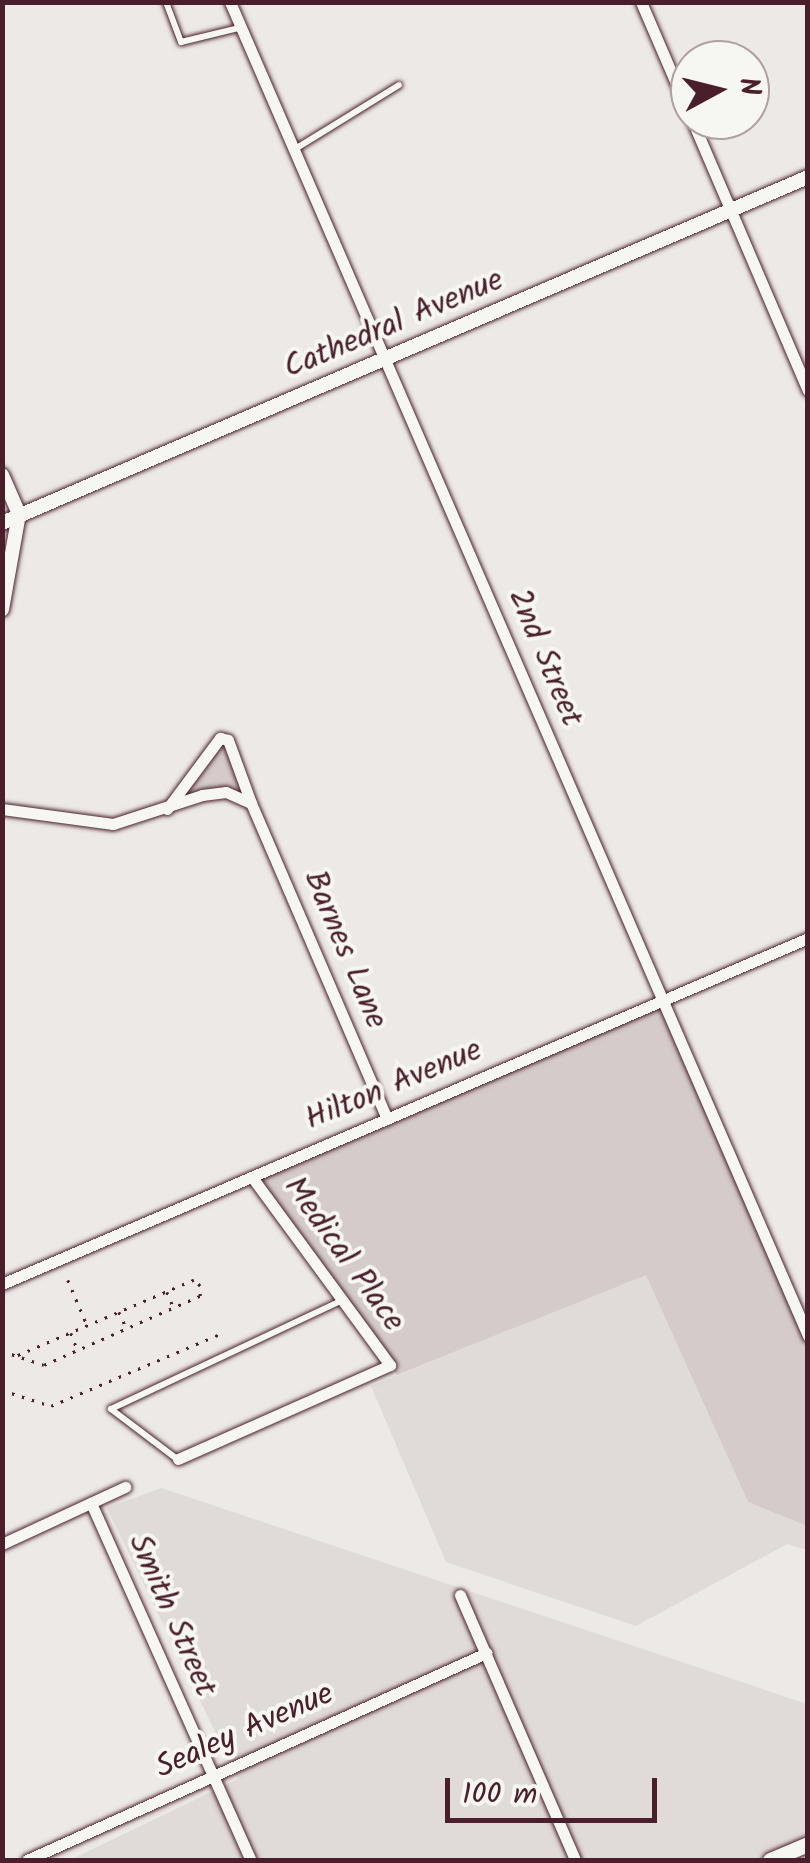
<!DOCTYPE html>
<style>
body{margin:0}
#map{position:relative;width:810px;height:1863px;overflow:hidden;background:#ece9e6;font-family:Kalam,sans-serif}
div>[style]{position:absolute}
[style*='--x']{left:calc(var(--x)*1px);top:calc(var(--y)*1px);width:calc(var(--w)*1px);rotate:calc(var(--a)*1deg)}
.built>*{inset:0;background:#e0dad8}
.green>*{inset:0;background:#d4cbca}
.path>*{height:2.5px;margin-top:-1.25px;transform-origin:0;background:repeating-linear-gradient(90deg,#4a1f2b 0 2.5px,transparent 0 10.5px)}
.roads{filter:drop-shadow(0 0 2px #4a1f2b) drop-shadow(0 0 2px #4a1f2b)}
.service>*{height:6px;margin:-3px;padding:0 3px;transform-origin:3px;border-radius:3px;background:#f6f6f2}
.minor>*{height:11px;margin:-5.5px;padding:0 5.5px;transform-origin:5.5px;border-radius:5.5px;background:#f6f6f2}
.tertiary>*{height:14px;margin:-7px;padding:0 7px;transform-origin:7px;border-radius:7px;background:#f6f6f2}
.secondary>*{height:15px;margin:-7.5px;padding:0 7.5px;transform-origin:7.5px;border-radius:7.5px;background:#f6f6f2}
span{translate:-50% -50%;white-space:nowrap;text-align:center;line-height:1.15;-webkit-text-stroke:8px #f6f6f2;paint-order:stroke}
.street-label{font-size:32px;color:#4a1f2b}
.frame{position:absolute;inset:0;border:5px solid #4a1f2b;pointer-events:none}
.north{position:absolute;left:670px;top:40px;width:100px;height:100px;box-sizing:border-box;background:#f6f6f2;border:2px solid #b1a0a2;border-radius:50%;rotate:83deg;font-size:28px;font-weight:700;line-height:40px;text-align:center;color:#4a1f2b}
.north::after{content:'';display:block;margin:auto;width:35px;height:45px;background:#4a1f2b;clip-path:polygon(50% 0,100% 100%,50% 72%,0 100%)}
.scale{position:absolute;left:445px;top:1778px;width:212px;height:45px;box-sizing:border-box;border:5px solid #4a1f2b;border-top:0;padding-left:12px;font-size:30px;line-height:35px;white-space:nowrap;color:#4a1f2b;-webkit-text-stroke:8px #f6f6f2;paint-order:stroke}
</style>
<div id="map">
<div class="built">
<i style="clip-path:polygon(646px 1274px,748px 1502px,807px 1526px,807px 1550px,787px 1544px,636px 1626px,446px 1562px,371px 1386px)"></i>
<i style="clip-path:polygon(161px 1488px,807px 1704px,807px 1860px,70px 1860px,238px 1779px,107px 1508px)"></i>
</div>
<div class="green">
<i style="clip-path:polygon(228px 740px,251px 803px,226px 792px,167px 809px,203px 757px)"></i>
<i style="clip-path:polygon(663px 1004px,807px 1338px,807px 1526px,748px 1502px,646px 1275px,397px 1375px,252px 1178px)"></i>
</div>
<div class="path">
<i style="--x:68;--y:1280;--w:49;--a:67.1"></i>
<i style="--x:167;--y:1292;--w:15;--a:67"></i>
<i style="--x:119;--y:1312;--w:17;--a:65"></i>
<i style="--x:71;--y:1333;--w:17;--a:69"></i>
<i style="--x:2;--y:1351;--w:44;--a:18.4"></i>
<i style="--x:44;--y:1365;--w:171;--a:-23.9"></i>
<i style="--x:200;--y:1296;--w:10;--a:-90"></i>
<i style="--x:200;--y:1286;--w:8;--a:-135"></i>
<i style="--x:194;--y:1280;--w:193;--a:156.8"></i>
<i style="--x:2;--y:1390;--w:52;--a:18.1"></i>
<i style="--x:51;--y:1406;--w:184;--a:-23.1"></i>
</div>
<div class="roads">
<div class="service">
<i style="--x:166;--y:2;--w:43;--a:69.4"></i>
<i style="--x:181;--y:42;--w:60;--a:-13.6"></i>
<i style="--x:295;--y:149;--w:122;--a:-31.6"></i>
<i style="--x:177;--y:1459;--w:83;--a:-142.9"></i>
<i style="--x:111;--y:1409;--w:254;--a:-25.2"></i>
</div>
<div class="minor">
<i style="--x:230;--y:2;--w:1454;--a:66.57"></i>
<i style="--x:641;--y:2;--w:124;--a:66.7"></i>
<i style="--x:692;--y:120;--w:294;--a:66.8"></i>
<i style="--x:2;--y:809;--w:112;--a:7.7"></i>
<i style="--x:113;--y:824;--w:94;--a:-18"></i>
<i style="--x:202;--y:795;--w:24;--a:-7"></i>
<i style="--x:226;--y:792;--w:27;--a:24"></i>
<i style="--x:251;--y:803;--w:344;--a:66.7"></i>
<i style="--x:167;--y:809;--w:89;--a:-53.3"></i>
<i style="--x:220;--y:738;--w:8;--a:14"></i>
<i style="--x:228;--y:740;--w:67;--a:69.9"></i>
<i style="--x:2;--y:1284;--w:877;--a:-23.23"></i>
<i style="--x:178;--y:1459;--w:232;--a:-23.9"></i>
<i style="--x:390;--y:1365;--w:233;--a:-126.3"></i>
<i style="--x:91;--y:1503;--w:391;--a:65.9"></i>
<i style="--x:2;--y:1544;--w:136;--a:-24.9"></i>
<i style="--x:460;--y:1595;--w:289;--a:66.5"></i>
<i style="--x:27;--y:1860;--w:504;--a:-24.27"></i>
</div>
<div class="tertiary">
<i style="--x:2;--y:475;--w:43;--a:66.4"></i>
<i style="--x:19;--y:514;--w:97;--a:100.1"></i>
<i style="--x:2;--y:523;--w:877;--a:-23.23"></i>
</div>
<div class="secondary">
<i style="--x:770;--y:1860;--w:41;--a:-22.8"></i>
</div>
</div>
<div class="street-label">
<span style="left:394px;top:325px;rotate:-23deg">Cathedral Avenue</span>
<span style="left:544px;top:658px;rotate:67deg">2nd Street</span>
<span style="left:344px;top:950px;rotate:67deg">Barnes Lane</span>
<span style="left:394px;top:1086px;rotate:-23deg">Hilton Avenue</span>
<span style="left:343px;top:1255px;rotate:54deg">Medical Place</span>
<span style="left:171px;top:1616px;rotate:66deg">Smith Street</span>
<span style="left:245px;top:1732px;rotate:-24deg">Sealey Avenue</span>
</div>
<div class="frame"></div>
<div class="north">N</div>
<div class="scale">100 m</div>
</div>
